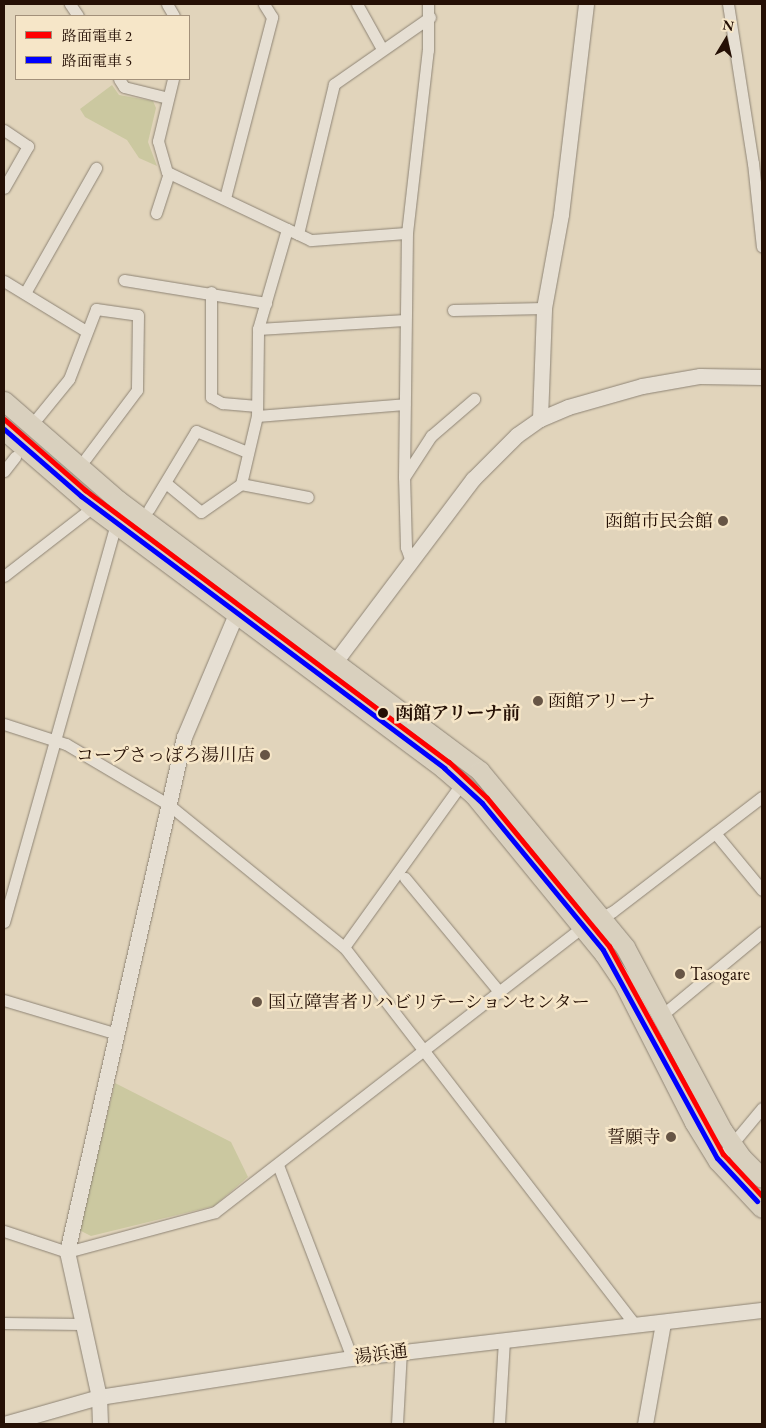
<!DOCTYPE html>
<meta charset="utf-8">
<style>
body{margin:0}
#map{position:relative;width:766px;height:1428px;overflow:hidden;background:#e1d4bb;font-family:"EB Garamond","Noto Serif JP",serif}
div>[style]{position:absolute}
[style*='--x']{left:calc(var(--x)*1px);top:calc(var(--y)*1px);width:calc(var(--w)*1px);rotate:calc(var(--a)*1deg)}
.green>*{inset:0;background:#cbc8a0}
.roads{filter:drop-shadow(0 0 1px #8e8475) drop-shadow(0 0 1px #8e8475)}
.minor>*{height:11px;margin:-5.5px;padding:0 5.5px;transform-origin:5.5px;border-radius:5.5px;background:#e6dfd3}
.tertiary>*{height:15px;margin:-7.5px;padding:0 7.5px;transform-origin:7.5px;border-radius:7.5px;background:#e6dfd3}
.primary>*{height:19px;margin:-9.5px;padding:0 9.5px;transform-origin:9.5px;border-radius:9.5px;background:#d9d0be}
.tram-1>*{height:5px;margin:-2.5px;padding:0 2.5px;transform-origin:2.5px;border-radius:2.5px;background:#f00}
.tram-2>*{height:5px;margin:-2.5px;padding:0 2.5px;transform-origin:2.5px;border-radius:2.5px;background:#00f}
.dots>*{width:14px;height:14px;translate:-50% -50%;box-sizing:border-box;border:2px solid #f6e6c8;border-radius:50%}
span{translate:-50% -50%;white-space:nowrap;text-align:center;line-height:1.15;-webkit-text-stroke:5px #f6e6c8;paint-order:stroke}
.poi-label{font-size:18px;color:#251005}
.right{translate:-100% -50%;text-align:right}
.left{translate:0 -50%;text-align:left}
.stop-label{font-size:18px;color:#251005;font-weight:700}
.street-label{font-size:18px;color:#251005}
.frame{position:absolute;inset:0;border:5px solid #251005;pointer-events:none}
.legend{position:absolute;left:15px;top:15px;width:175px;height:65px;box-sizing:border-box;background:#f6e6c8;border:1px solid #a2907a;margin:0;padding:6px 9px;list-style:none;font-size:15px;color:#251005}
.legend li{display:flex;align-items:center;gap:10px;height:25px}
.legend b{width:25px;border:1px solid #a2907a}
.north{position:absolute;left:701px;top:15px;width:50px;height:50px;-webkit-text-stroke:4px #f6e6c8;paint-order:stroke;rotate:9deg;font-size:14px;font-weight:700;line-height:20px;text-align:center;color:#251005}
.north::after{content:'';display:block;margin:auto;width:18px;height:22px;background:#251005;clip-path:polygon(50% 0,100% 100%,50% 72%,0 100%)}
</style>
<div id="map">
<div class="green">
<i style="clip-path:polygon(112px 85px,119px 95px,153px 101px,156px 108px,148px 142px,157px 166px,139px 158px,127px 140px,85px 117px,80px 109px)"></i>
<i style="clip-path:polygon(115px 1083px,231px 1142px,248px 1177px,214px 1206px,91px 1236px,79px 1230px)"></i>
</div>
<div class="roads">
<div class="minor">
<i style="--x:70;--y:4;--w:14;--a:56"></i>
<i style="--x:167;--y:4;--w:14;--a:60"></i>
<i style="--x:357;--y:4;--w:51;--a:60.9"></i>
<i style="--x:728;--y:4;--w:161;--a:81.1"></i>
<i style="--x:753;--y:163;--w:84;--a:83.9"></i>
<i style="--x:119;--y:79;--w:9;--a:58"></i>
<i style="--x:124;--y:87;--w:45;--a:14"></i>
<i style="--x:173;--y:79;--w:64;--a:103.6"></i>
<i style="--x:158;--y:141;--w:32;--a:74"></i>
<i style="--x:167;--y:172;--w:133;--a:25.4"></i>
<i style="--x:4;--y:130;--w:29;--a:34"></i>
<i style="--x:28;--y:146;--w:48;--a:119.7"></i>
<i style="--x:225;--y:198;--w:187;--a:-75.4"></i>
<i style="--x:272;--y:17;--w:15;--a:-122"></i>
<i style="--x:156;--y:213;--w:42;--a:-72"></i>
<i style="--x:298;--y:234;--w:14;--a:25"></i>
<i style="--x:311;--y:240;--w:96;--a:-4.2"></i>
<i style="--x:124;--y:280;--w:144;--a:9.2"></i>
<i style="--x:4;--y:281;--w:96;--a:31.4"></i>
<i style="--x:211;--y:292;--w:105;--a:90"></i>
<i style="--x:211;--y:397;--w:13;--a:29"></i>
<i style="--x:222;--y:403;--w:35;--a:5"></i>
<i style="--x:25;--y:293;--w:144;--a:-60.4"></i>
<i style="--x:453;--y:310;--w:91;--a:-1.3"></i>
<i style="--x:258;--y:329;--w:147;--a:-3.5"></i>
<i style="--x:257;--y:416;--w:148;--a:-4.6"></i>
<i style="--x:38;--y:417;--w:49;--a:-50.8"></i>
<i style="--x:69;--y:379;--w:75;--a:-68.9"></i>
<i style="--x:96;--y:309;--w:42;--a:8.1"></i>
<i style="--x:138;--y:315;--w:75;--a:90.8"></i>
<i style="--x:137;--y:390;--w:85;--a:126.9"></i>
<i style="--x:4;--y:471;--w:18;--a:-52"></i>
<i style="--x:405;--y:476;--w:48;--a:-57"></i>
<i style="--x:431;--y:436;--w:57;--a:-40.7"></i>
<i style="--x:167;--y:484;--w:44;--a:39.5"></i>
<i style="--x:201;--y:512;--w:49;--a:-35"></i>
<i style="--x:241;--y:484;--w:70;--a:-76.8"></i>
<i style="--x:257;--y:416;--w:87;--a:-89.3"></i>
<i style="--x:258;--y:329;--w:104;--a:-73.8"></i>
<i style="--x:287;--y:229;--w:12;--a:24"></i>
<i style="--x:298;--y:234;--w:154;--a:-76.5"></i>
<i style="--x:334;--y:84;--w:117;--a:-34.9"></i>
<i style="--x:241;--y:484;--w:68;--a:11"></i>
<i style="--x:149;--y:509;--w:91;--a:-58.9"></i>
<i style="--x:196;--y:431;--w:55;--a:22.4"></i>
<i style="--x:411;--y:561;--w:15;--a:-110"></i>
<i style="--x:406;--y:547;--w:70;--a:-91.6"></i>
<i style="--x:404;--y:477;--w:244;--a:-89.3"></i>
<i style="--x:407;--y:233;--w:184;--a:-83.5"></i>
<i style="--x:428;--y:50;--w:46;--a:-90"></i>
<i style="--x:4;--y:576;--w:113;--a:-37.8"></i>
<i style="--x:4;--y:724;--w:65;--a:17.9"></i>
<i style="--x:66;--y:744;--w:120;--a:30.6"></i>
<i style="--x:169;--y:805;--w:225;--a:39.1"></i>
<i style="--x:344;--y:947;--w:478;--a:52.4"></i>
<i style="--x:715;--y:833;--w:74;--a:50.5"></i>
<i style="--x:405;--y:878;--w:149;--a:50.4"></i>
<i style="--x:4;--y:922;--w:413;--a:-74.3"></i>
<i style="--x:116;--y:524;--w:21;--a:-41"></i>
<i style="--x:344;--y:947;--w:202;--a:-54.3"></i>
<i style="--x:4;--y:1000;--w:118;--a:16.7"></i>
<i style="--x:662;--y:1015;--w:130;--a:-39.7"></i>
<i style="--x:718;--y:1161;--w:69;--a:-50.3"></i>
<i style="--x:278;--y:1165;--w:207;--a:69"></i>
<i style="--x:4;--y:1231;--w:66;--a:18.4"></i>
<i style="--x:67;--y:1252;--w:153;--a:-15.1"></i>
<i style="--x:215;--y:1212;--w:465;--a:-37.8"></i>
<i style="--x:582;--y:927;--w:34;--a:-27"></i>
<i style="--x:612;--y:912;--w:189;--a:-37.5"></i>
<i style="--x:4;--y:1323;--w:77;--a:0.7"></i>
<i style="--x:397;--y:1424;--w:73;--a:-86.9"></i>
<i style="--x:499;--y:1424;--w:83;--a:-86.6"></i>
</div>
<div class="tertiary">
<i style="--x:540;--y:419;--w:111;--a:-87.9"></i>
<i style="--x:544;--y:308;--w:96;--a:-79.7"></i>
<i style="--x:561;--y:214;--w:211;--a:-83.2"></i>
<i style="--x:329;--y:670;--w:239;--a:-53"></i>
<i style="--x:473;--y:479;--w:62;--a:-45"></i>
<i style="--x:517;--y:435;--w:28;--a:-35"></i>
<i style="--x:540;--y:419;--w:30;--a:-23"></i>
<i style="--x:568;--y:407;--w:77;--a:-15.8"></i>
<i style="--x:642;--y:386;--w:59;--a:-9.8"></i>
<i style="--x:700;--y:376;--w:62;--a:0.9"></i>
<i style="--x:4;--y:1424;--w:99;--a:-15.9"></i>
<i style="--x:99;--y:1397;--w:256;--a:-8.8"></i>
<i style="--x:352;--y:1358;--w:413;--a:-6.7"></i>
<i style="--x:100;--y:1424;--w:27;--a:-92"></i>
<i style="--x:99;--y:1397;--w:148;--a:-102.4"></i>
<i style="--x:67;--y:1252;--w:528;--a:-77.2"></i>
<i style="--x:184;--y:737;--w:134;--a:-67.1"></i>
<i style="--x:236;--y:614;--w:21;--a:-53"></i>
<i style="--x:645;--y:1424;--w:103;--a:-79.9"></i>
</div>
<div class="primary">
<i style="--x:4;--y:401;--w:151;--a:41"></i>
<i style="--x:118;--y:500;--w:452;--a:36.8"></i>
<i style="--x:480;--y:771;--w:228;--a:50.5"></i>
<i style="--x:625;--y:947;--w:208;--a:62"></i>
<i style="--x:723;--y:1131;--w:33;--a:55"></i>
<i style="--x:742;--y:1158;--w:28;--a:45"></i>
<i style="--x:4;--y:430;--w:118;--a:40.9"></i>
<i style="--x:93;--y:507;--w:437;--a:36.7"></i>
<i style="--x:443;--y:768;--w:41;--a:41.1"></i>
<i style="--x:474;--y:795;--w:205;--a:50.7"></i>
<i style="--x:604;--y:954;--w:36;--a:56"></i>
<i style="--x:624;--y:984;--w:155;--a:63.1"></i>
<i style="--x:694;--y:1122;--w:46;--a:58.4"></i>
<i style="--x:718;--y:1161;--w:64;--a:46.9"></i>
</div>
</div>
<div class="tram-1">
<i style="--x:4;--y:419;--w:108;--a:41.2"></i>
<i style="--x:85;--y:490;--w:454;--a:36.8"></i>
<i style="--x:449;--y:762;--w:52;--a:43.5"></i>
<i style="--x:487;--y:798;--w:192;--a:50.5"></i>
<i style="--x:609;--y:946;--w:237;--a:61.3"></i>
<i style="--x:723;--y:1154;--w:57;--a:47.1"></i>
</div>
<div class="tram-2">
<i style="--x:4;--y:429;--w:102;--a:41"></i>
<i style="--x:81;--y:496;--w:454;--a:36.8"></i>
<i style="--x:444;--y:768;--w:52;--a:42.6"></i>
<i style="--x:482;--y:803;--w:190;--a:50.5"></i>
<i style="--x:603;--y:950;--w:237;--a:61.3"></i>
<i style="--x:717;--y:1158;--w:59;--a:47.1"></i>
</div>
<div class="dots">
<i style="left:723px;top:521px;background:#675545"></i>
<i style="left:538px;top:701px;background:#675545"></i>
<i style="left:383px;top:713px;background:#251005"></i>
<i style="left:265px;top:755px;background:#675545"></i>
<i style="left:680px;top:974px;background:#675545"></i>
<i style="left:257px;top:1002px;background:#675545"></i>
<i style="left:671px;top:1137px;background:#675545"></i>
</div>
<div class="poi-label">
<span class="right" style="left:713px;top:521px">函館市民会館</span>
<span class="left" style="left:548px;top:701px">函館アリーナ</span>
<span class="right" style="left:255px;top:755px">コープさっぽろ湯川店</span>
<span class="left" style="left:690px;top:974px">Tasogare</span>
<span class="left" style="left:268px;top:1002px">国立障害者リハビリテーションセンター</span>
<span class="right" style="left:661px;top:1137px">誓願寺</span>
</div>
<div class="stop-label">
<span class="left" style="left:395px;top:713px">函館アリーナ前</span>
</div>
<div class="street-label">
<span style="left:381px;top:1354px;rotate:-7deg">湯浜通</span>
</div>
<div class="frame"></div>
<ul class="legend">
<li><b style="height:6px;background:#f00"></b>路面電車 2</li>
<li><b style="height:6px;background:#00f"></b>路面電車 5</li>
</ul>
<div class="north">N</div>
</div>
